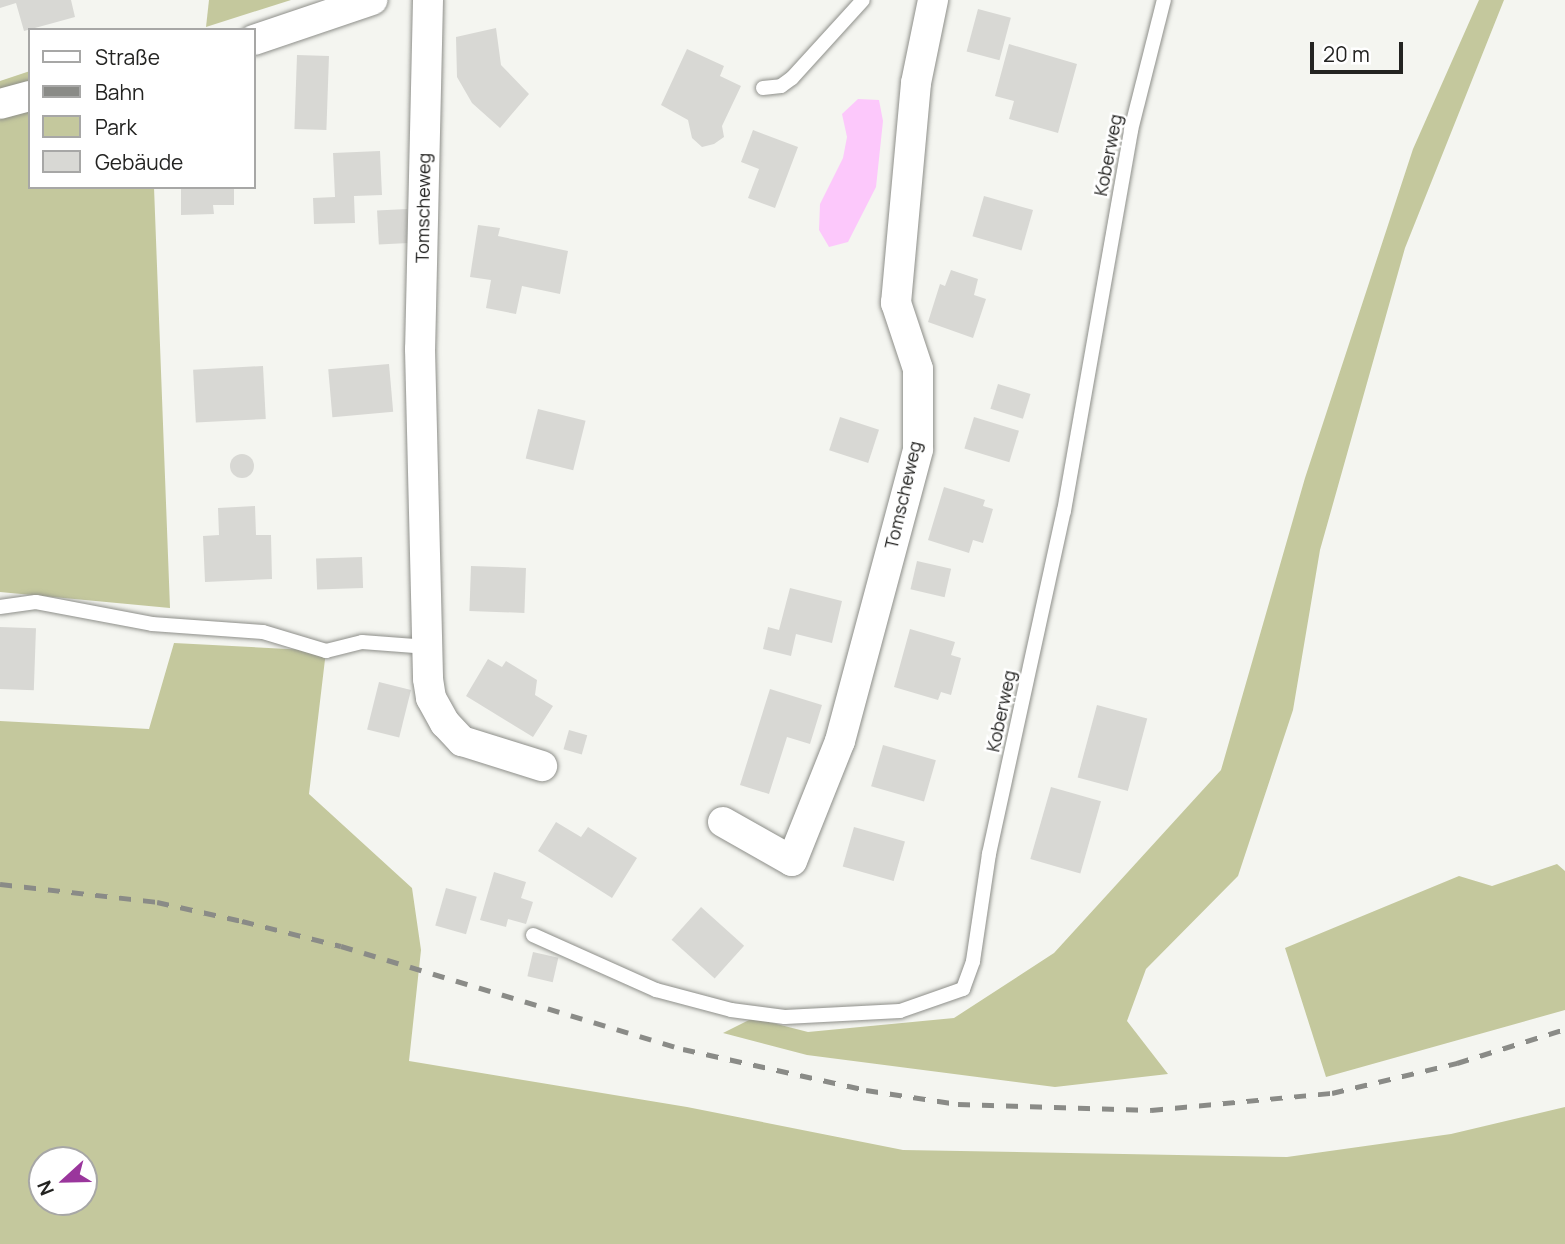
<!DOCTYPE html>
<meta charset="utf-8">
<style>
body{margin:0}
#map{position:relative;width:1565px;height:1244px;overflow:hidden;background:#f4f5f0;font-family:Manrope,sans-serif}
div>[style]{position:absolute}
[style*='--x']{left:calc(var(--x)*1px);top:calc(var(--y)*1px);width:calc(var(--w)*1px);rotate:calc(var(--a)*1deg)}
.green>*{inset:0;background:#c4c89d}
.water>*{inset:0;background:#fcc8fb}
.building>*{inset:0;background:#d8d8d4;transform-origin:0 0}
.round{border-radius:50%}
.roads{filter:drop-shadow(0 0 2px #8e8f8a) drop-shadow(0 0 2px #8e8f8a)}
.lane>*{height:14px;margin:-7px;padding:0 7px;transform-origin:7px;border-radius:7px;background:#fff}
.street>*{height:30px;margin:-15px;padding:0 15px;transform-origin:15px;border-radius:15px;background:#fff}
.rail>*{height:5px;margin-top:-2.5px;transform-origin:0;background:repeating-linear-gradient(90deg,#8a8b87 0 12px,transparent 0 24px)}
span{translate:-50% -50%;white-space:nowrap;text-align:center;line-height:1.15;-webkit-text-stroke:5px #fff;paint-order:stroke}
.street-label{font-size:18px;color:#232321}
.legend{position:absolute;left:28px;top:28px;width:228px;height:161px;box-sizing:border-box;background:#fff;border:2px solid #a7a7a6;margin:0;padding:9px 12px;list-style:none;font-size:21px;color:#232321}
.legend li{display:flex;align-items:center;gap:14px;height:35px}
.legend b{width:35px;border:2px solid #a7a7a6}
.north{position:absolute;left:28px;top:1146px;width:70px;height:70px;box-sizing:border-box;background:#fff;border:2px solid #a7a7a6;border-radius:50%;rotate:248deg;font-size:19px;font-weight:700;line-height:28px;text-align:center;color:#232321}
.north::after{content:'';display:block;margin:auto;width:24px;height:32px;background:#9a369c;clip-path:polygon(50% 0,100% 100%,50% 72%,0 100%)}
.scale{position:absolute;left:1310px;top:42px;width:93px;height:32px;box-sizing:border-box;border:4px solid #232321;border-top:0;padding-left:9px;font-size:21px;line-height:24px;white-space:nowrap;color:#232321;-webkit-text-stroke:5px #fff;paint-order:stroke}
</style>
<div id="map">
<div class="green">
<i style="clip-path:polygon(209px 0,291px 0,206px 27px)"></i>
<i style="clip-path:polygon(1479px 0,1504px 0,1405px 248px,1320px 550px,1293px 710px,1238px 876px,1146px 969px,1127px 1021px,1168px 1074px,1055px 1087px,807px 1055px,723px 1033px,753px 1018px,808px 1032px,954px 1018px,1054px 953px,1221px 770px,1305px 478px,1413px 149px)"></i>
<i style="clip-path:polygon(30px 71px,30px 187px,154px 187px,170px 608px,0 592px,0 81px)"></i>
<i style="clip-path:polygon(evenodd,174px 643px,326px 651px,309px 794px,412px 888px,421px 950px,409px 1061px,687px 1107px,903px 1150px,1287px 1157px,1451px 1134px,1565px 1107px,1565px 1244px,0 1244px,0 721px,149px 729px,174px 643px,42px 1160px,84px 1160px,84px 1202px,42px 1202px,42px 1160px)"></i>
<i style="clip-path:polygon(1557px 864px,1565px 871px,1565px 1010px,1326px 1077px,1285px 948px,1459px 876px,1492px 886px)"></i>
</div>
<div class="water">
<i style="clip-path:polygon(858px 99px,879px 100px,883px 121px,876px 187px,848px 242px,829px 247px,819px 230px,820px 204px,843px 158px,847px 137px,842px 114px)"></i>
</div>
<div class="building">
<i style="clip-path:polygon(0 0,71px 0,75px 17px,24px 31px,16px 3px,0 8px)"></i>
<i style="left:978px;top:9px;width:34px;height:44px;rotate:15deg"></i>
<i style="clip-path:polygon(496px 28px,501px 65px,529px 94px,500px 128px,472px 103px,457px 77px,456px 37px)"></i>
<i style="clip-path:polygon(1009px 44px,1077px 64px,1058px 133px,1009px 119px,1014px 101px,995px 96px)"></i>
<i style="clip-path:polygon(687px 49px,724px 66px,720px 76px,741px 86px,722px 126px,724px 137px,714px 144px,702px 147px,692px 138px,688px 120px,661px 105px)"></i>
<i style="left:297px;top:55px;width:32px;height:74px;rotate:2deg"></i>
<i style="clip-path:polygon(753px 130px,798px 147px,775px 208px,748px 198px,759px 169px,741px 162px)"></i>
<i style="clip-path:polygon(380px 151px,382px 195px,354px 196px,355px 223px,314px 224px,313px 198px,335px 197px,333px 153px)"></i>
<i style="clip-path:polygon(181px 187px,234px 187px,234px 205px,213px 205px,214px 214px,181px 215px)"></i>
<i style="left:984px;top:196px;width:51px;height:42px;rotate:16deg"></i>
<i style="left:407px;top:209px;width:34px;height:30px;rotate:87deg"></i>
<i style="clip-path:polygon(478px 225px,500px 228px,498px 236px,568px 251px,560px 294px,522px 286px,516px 314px,486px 308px,491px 280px,470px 277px)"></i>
<i style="clip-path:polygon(951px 270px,978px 279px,974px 295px,986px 299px,973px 338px,928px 322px,940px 284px,945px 286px)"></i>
<i style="left:389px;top:364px;width:48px;height:61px;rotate:85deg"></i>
<i style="left:263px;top:366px;width:53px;height:70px;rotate:87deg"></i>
<i style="left:998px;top:384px;width:34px;height:26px;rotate:17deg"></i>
<i style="left:538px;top:409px;width:49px;height:51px;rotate:14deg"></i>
<i style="left:840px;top:417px;width:41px;height:35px;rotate:18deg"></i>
<i style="left:974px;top:417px;width:47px;height:33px;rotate:17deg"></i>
<i class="round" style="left:230px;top:454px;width:24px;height:24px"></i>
<i style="clip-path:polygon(944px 487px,985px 500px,983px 506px,993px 509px,983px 543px,973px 540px,969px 553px,928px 540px)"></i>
<i style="clip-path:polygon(255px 506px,256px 535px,271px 535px,272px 579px,205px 582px,203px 536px,219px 535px,218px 508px)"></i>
<i style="left:362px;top:557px;width:31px;height:46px;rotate:88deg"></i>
<i style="left:917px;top:561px;width:35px;height:29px;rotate:13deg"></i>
<i style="left:471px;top:566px;width:55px;height:45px;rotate:2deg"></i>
<i style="clip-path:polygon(790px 588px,842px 601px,832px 643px,796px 634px,791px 656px,763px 649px,768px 627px,779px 630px)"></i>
<i style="left:0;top:627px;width:36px;height:62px;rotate:2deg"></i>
<i style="clip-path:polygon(910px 629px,955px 642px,951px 655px,961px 658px,951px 695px,941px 692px,938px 700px,894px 687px)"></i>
<i style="clip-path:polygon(488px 659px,502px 667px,506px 661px,537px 680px,535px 695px,553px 706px,533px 737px,466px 696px)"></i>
<i style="left:379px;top:682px;width:33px;height:49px;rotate:14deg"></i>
<i style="clip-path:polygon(770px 689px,822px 705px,810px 744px,787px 737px,769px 794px,740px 785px)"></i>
<i style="left:1097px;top:705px;width:52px;height:75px;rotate:15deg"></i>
<i style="left:569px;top:730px;width:19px;height:20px;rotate:16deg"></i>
<i style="left:883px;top:745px;width:55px;height:43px;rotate:16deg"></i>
<i style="left:1051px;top:787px;width:52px;height:75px;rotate:16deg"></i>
<i style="clip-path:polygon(556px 822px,581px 837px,588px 827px,637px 858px,612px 898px,538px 851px)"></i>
<i style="left:854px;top:827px;width:53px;height:41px;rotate:16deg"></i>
<i style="clip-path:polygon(494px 872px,526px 882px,521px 898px,533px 902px,526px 924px,508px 919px,506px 927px,480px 920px)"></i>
<i style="left:446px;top:888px;width:32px;height:39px;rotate:16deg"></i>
<i style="left:701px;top:907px;width:58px;height:44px;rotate:42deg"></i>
<i style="left:533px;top:952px;width:26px;height:25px;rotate:13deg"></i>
</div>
<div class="roads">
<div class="lane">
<i style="--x:763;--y:88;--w:18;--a:-6"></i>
<i style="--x:781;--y:86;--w:14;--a:-36"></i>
<i style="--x:792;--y:78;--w:105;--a:-47.7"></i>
<i style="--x:0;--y:607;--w:36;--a:-8"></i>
<i style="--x:36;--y:602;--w:118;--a:10.7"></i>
<i style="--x:152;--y:624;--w:111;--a:4.1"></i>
<i style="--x:263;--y:632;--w:66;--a:16.8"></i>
<i style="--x:326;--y:651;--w:37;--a:-14"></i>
<i style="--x:362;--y:642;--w:66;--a:4.3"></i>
<i style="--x:533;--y:935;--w:135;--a:24.1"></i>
<i style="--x:656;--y:990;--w:78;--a:14.9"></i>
<i style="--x:731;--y:1010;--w:54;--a:7.4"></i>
<i style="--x:785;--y:1017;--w:115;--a:-3"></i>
<i style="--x:900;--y:1011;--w:67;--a:-19.2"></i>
<i style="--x:963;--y:989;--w:30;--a:-70"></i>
<i style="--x:973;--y:961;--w:108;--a:-81.5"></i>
<i style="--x:989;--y:854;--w:351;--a:-77.7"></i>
<i style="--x:1064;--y:511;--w:387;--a:-80"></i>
<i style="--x:1131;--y:130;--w:134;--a:-75.8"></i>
</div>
<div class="street">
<i style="--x:428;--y:0;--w:349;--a:91.3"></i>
<i style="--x:420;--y:349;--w:330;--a:88.6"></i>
<i style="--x:428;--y:679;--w:19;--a:81"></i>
<i style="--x:431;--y:698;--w:29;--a:61"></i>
<i style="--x:445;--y:723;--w:25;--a:47"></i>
<i style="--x:462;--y:741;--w:84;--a:17.4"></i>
<i style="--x:254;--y:40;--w:125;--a:-18.7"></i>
<i style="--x:0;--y:104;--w:31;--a:-15"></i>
<i style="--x:723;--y:822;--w:79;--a:29.5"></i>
<i style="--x:792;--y:861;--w:129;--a:-68.2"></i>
<i style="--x:840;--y:741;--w:302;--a:-75"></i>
<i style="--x:918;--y:449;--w:80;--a:-90"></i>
<i style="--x:918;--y:369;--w:70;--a:-108.4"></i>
<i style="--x:896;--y:303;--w:221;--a:-84.8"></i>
<i style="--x:916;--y:83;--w:85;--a:-78.4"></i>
</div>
</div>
<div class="rail">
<i style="--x:0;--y:884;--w:158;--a:6.5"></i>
<i style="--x:157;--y:902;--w:87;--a:12.6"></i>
<i style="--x:242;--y:921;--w:102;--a:14.2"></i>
<i style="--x:341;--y:946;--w:357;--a:16.8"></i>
<i style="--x:683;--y:1049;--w:188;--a:12.6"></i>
<i style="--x:866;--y:1090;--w:93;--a:8.7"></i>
<i style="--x:958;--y:1104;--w:193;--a:1.8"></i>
<i style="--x:1151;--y:1110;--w:182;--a:-5.4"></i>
<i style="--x:1332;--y:1093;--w:129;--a:-13.5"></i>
<i style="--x:1457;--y:1063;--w:113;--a:-17.5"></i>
</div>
<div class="street-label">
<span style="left:1108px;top:155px;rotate:-79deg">Koberweg</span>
<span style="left:423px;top:208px;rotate:-89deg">Tomscheweg</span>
<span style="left:903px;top:495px;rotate:-77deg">Tomscheweg</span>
<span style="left:1001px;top:711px;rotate:-78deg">Koberweg</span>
</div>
<ul class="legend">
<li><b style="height:9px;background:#fff"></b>Straße</li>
<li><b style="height:9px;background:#8a8b87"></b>Bahn</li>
<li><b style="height:19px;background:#c4c89d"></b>Park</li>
<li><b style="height:19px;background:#d8d8d4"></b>Gebäude</li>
</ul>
<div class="north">N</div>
<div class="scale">20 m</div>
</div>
